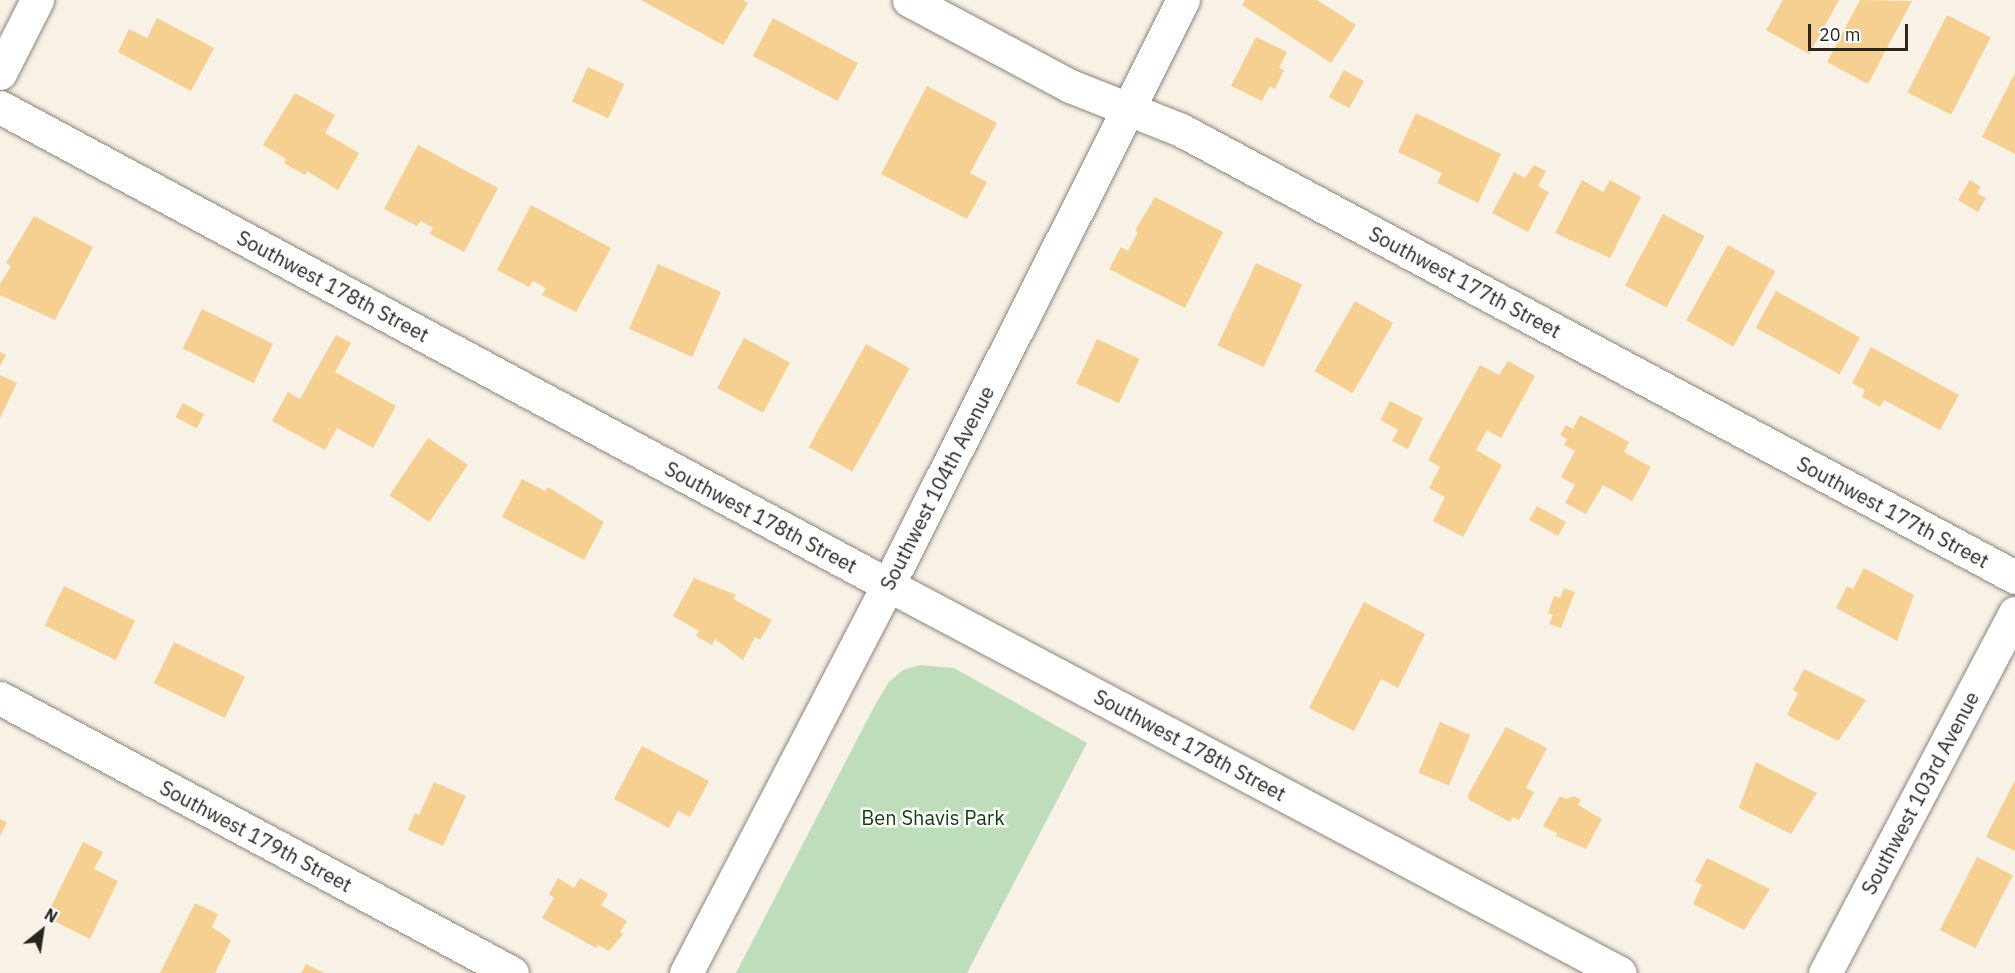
<!DOCTYPE html>
<style>
body{margin:0}
#map{position:relative;width:2015px;height:973px;overflow:hidden;background:#f8f1e6;font-family:"IBM Plex Sans",sans-serif}
div>[style]{position:absolute}
[style*='--x']{left:calc(var(--x)*1px);top:calc(var(--y)*1px);width:calc(var(--w)*1px);rotate:calc(var(--a)*1deg)}
.green>*{inset:0;background:#beddba}
.building>*{inset:0;background:#f6d091;transform-origin:0 0}
.roads{filter:drop-shadow(0 0 2px #8c857b) drop-shadow(0 0 2px #8c857b)}
.minor>*{height:33px;margin:-16.5px;padding:0 16.5px;transform-origin:16.5px;border-radius:16.5px;background:#fff}
.tertiary>*{height:33px;margin:-16.5px;padding:0 16.5px;transform-origin:16.5px;border-radius:16.5px;background:#fff}
span{translate:-50% -50%;white-space:nowrap;text-align:center;line-height:1.15;-webkit-text-stroke:5px #fff;paint-order:stroke}
.street-label{font-size:20px;color:#292622}
.park-label{font-size:20px;color:#10420e}
.north{position:absolute;left:12px;top:901px;width:60px;height:60px;-webkit-text-stroke:4px #fff;paint-order:stroke;rotate:30deg;font-size:16px;font-weight:700;line-height:24px;text-align:center;color:#292622}
.north::after{content:'';display:block;margin:auto;width:21px;height:27px;background:#292622;clip-path:polygon(50% 0,100% 100%,50% 72%,0 100%)}
.scale{position:absolute;left:1808px;top:24px;width:100px;height:27px;box-sizing:border-box;border:3px solid #292622;border-top:0;padding-left:8px;font-size:18px;line-height:21px;white-space:nowrap;color:#292622;-webkit-text-stroke:4px #fff;paint-order:stroke}
</style>
<div id="map">
<div class="green">
<i style="clip-path:polygon(920px 665px,954px 668px,1087px 743px,967px 973px,736px 973px,875px 705px,889px 682px,903px 670px)"></i>
</div>
<div class="building">
<i style="clip-path:polygon(641px 0,743px 0,748px 3px,723px 45px)"></i>
<i style="clip-path:polygon(1245px 0,1317px 0,1356px 25px,1331px 63px,1242px 5px)"></i>
<i style="clip-path:polygon(1783px 0,1839px 0,1809px 54px,1766px 30px)"></i>
<i style="clip-path:polygon(1860px 0,1912px 1px,1868px 84px,1827px 62px)"></i>
<i style="left:1947px;top:15px;width:49px;height:87px;rotate:27deg"></i>
<i style="clip-path:polygon(157px 18px,214px 48px,191px 91px,118px 52px,129px 29px,147px 38px)"></i>
<i style="left:773px;top:18px;width:96px;height:43px;rotate:28deg"></i>
<i style="clip-path:polygon(1256px 37px,1287px 52px,1279px 68px,1284px 70px,1275px 89px,1270px 86px,1262px 101px,1231px 86px)"></i>
<i style="left:588px;top:67px;width:40px;height:38px;rotate:25deg"></i>
<i style="left:1344px;top:70px;width:23px;height:31px;rotate:29deg"></i>
<i style="clip-path:polygon(2015px 73px,2015px 154px,1982px 137px)"></i>
<i style="clip-path:polygon(927px 86px,997px 123px,970px 173px,987px 182px,967px 219px,881px 174px)"></i>
<i style="clip-path:polygon(295px 93px,335px 115px,325px 133px,359px 153px,338px 190px,307px 171px,305px 175px,284px 163px,286px 159px,263px 145px)"></i>
<i style="clip-path:polygon(1416px 113px,1501px 154px,1478px 203px,1437px 183px,1442px 173px,1398px 152px)"></i>
<i style="clip-path:polygon(418px 145px,498px 188px,464px 252px,430px 234px,433px 228px,421px 221px,417px 226px,384px 209px)"></i>
<i style="clip-path:polygon(1534px 165px,1546px 171px,1538px 186px,1549px 192px,1528px 232px,1492px 213px,1514px 172px,1525px 178px)"></i>
<i style="clip-path:polygon(1582px 180px,1603px 192px,1610px 180px,1641px 197px,1610px 258px,1555px 233px)"></i>
<i style="clip-path:polygon(1970px 180px,1981px 187px,1977px 193px,1986px 198px,1978px 212px,1958px 200px)"></i>
<i style="clip-path:polygon(1155px 197px,1223px 232px,1185px 308px,1109px 269px,1121px 247px,1128px 251px,1138px 232px,1135px 231px)"></i>
<i style="clip-path:polygon(531px 205px,611px 248px,576px 312px,542px 295px,546px 288px,533px 281px,529px 287px,497px 270px)"></i>
<i style="left:1663px;top:214px;width:47px;height:81px;rotate:28deg"></i>
<i style="clip-path:polygon(34px 216px,93px 247px,55px 320px,0 295px,0 284px,11px 266px,6px 263px)"></i>
<i style="left:1728px;top:245px;width:54px;height:86px;rotate:29deg"></i>
<i style="left:1256px;top:263px;width:51px;height:91px;rotate:25deg"></i>
<i style="left:658px;top:264px;width:69px;height:71px;rotate:24deg"></i>
<i style="left:1776px;top:291px;width:96px;height:42px;rotate:29deg"></i>
<i style="left:1355px;top:301px;width:44px;height:81px;rotate:30deg"></i>
<i style="left:202px;top:309px;width:79px;height:44px;rotate:26deg"></i>
<i style="clip-path:polygon(336px 335px,351px 343px,335px 372px,396px 406px,373px 448px,337px 428px,325px 450px,272px 421px,288px 392px,300px 399px)"></i>
<i style="left:744px;top:338px;width:52px;height:57px;rotate:28deg"></i>
<i style="left:1097px;top:339px;width:47px;height:49px;rotate:25deg"></i>
<i style="left:866px;top:344px;width:50px;height:118px;rotate:29deg"></i>
<i style="clip-path:polygon(1871px 347px,1959px 395px,1940px 430px,1884px 400px,1880px 407px,1862px 397px,1865px 390px,1852px 383px)"></i>
<i style="clip-path:polygon(0 352px,6px 355px,0 366px)"></i>
<i style="clip-path:polygon(1508px 361px,1535px 376px,1501px 438px,1487px 430px,1476px 450px,1502px 465px,1463px 537px,1433px 521px,1445px 497px,1429px 488px,1440px 467px,1428px 460px,1480px 365px,1499px 375px)"></i>
<i style="clip-path:polygon(0 375px,17px 383px,0 418px)"></i>
<i style="clip-path:polygon(1390px 401px,1423px 418px,1408px 449px,1392px 441px,1398px 430px,1380px 420px)"></i>
<i style="left:183px;top:403px;width:24px;height:16px;rotate:28deg"></i>
<i style="clip-path:polygon(1580px 415px,1629px 442px,1624px 452px,1651px 467px,1632px 501px,1603px 485px,1586px 514px,1565px 503px,1575px 485px,1561px 477px,1575px 451px,1564px 445px,1567px 439px,1560px 435px,1566px 425px,1573px 429px)"></i>
<i style="left:428px;top:438px;width:48px;height:69px;rotate:34deg"></i>
<i style="clip-path:polygon(522px 479px,545px 491px,548px 487px,604px 522px,584px 560px,502px 517px)"></i>
<i style="left:1537px;top:506px;width:33px;height:16px;rotate:29deg"></i>
<i style="clip-path:polygon(1864px 568px,1914px 595px,1897px 641px,1836px 608px,1847px 586px,1853px 589px)"></i>
<i style="clip-path:polygon(694px 578px,736px 595px,733px 599px,772px 620px,760px 640px,755px 637px,743px 660px,715px 639px,712px 645px,696px 636px,699px 631px,673px 616px)"></i>
<i style="left:64px;top:586px;width:79px;height:44px;rotate:26deg"></i>
<i style="clip-path:polygon(1564px 588px,1575px 592px,1561px 628px,1549px 624px,1553px 615px,1548px 613px,1554px 596px,1560px 598px)"></i>
<i style="clip-path:polygon(1364px 602px,1425px 634px,1398px 688px,1381px 679px,1354px 731px,1309px 708px)"></i>
<i style="left:174px;top:642px;width:79px;height:46px;rotate:26deg"></i>
<i style="clip-path:polygon(1804px 669px,1866px 700px,1838px 741px,1787px 715px,1798px 693px,1793px 690px)"></i>
<i style="left:1440px;top:722px;width:33px;height:55px;rotate:23deg"></i>
<i style="clip-path:polygon(1506px 727px,1547px 748px,1526px 788px,1534px 792px,1519px 820px,1513px 817px,1510px 822px,1469px 800px,1468px 795px)"></i>
<i style="clip-path:polygon(642px 746px,709px 781px,690px 817px,678px 811px,669px 828px,614px 799px)"></i>
<i style="clip-path:polygon(1756px 762px,1817px 793px,1791px 834px,1739px 808px)"></i>
<i style="clip-path:polygon(2015px 780px,2015px 851px,1986px 837px)"></i>
<i style="clip-path:polygon(434px 782px,466px 796px,443px 846px,408px 830px,415px 813px,419px 815px)"></i>
<i style="clip-path:polygon(1560px 796px,1566px 799px,1574px 796px,1581px 800px,1578px 805px,1602px 819px,1586px 849px,1556px 836px,1557px 833px,1543px 826px)"></i>
<i style="clip-path:polygon(0 819px,7px 822px,0 836px)"></i>
<i style="clip-path:polygon(83px 842px,103px 852px,94px 869px,118px 881px,90px 939px,46px 917px)"></i>
<i style="left:1977px;top:857px;width:40px;height:82px;rotate:27deg"></i>
<i style="clip-path:polygon(1707px 858px,1770px 889px,1744px 930px,1693px 904px,1702px 885px,1695px 881px)"></i>
<i style="clip-path:polygon(558px 878px,574px 888px,580px 878px,608px 894px,601px 905px,627px 921px,620px 932px,623px 934px,609px 951px,598px 945px,596px 948px,542px 918px,554px 898px,549px 894px)"></i>
<i style="clip-path:polygon(195px 903px,218px 914px,212px 927px,231px 940px,215px 973px,160px 973px)"></i>
<i style="clip-path:polygon(306px 964px,324px 973px,301px 973px)"></i>
</div>
<div class="roads">
<div class="minor">
<i style="--x:909;--y:0;--w:183;--a:28.1"></i>
<i style="--x:1070;--y:86;--w:119;--a:21.6"></i>
<i style="--x:1181;--y:130;--w:946;--a:28.19"></i>
<i style="--x:0;--y:73;--w:82;--a:-63.1"></i>
<i style="--x:0;--y:107;--w:1008;--a:28.29"></i>
<i style="--x:888;--y:585;--w:828;--a:27.93"></i>
<i style="--x:0;--y:698;--w:581;--a:28.24"></i>
<i style="--x:1825;--y:973;--w:407;--a:-62.2"></i>
</div>
<div class="tertiary">
<i style="--x:686;--y:973;--w:437;--a:-62.5"></i>
<i style="--x:888;--y:585;--w:655;--a:-63.24"></i>
</div>
</div>
<div class="street-label">
<span style="left:1465px;top:282px;rotate:28deg">Southwest 177th Street</span>
<span style="left:333px;top:286px;rotate:28deg">Southwest 178th Street</span>
<span style="left:937px;top:488px;rotate:-63deg">Southwest 104th Avenue</span>
<span style="left:1893px;top:512px;rotate:28deg">Southwest 177th Street</span>
<span style="left:761px;top:517px;rotate:28deg">Southwest 178th Street</span>
<span style="left:1190px;top:745px;rotate:28deg">Southwest 178th Street</span>
<span style="left:1920px;top:793px;rotate:-62deg">Southwest 103rd Avenue</span>
<span style="left:256px;top:836px;rotate:28deg">Southwest 179th Street</span>
</div>
<div class="park-label">
<span style="left:933px;top:817px">Ben Shavis Park</span>
</div>
<div class="north">N</div>
<div class="scale">20 m</div>
</div>
